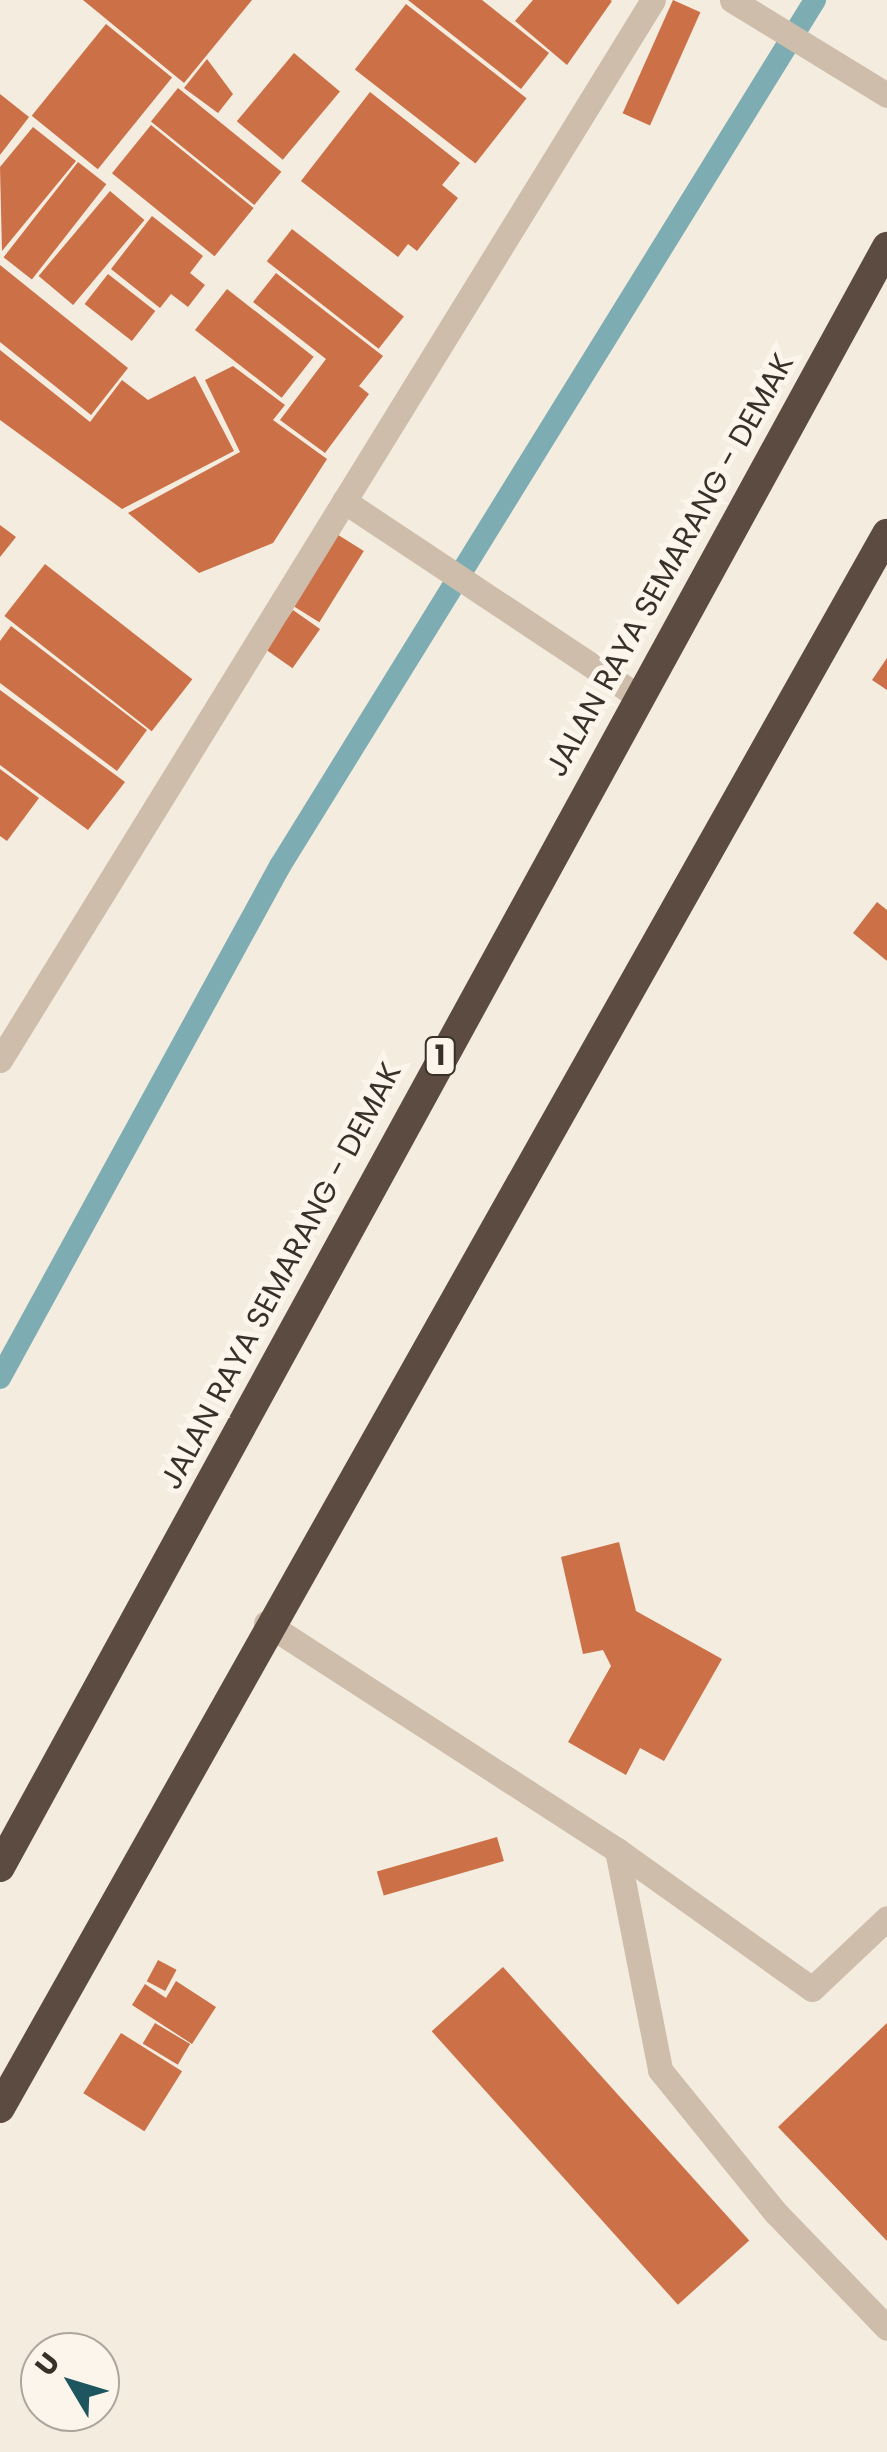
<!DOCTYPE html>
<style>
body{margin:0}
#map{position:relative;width:887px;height:2452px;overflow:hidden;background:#f4ecdf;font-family:Poppins,sans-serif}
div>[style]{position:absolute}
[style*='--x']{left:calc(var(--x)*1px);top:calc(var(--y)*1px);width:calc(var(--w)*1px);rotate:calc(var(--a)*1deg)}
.stream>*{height:22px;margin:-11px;padding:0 11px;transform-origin:11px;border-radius:11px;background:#7dadb3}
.building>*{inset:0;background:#cb7047;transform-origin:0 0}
.lane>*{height:25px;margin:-12.5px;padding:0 12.5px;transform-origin:12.5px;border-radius:12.5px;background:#cdbdaa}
.street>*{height:25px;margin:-12.5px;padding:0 12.5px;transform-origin:12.5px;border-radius:12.5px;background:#cdbdaa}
.highway>*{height:30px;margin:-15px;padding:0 15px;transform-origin:15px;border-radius:15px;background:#5c4b41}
span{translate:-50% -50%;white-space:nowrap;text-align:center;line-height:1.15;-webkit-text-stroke:10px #fbf5ec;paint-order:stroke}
.shield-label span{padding:2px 8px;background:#fbf5ec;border:2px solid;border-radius:8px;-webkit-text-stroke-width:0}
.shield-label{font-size:28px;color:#3a302a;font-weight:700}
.street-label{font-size:30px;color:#3a302a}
.north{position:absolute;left:20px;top:2332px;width:100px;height:100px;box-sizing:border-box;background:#fbf5ec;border:2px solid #aea69e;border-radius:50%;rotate:308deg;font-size:28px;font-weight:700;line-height:40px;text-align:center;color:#3a302a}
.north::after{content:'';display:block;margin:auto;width:35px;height:45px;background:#1d565e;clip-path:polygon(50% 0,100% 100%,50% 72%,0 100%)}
</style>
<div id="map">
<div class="stream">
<i style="--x:0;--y:1378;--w:584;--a:-61.33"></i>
<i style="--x:280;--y:866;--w:1018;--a:-58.29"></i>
</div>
<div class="building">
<i style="clip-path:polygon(83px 0,252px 0,184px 83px)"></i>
<i style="clip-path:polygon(408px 0,482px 0,549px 53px,521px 89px)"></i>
<i style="clip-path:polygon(533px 0,610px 0,612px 1px,567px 65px,515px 21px)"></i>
<i style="left:673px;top:0;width:30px;height:124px;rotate:24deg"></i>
<i style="left:406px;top:4px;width:153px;height:83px;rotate:38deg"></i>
<i style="left:106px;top:24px;width:85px;height:118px;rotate:39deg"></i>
<i style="left:294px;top:53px;width:60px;height:89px;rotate:40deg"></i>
<i style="clip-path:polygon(207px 59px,233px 94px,218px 113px,184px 88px)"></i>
<i style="left:178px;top:88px;width:133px;height:43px;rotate:39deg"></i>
<i style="clip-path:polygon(370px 92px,460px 163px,442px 185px,458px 198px,417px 251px,408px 244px,398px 257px,301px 181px)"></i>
<i style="clip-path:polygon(0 94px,29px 117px,0 155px)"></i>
<i style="left:151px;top:125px;width:132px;height:62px;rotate:39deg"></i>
<i style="clip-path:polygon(33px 127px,76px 161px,2px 251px,0 167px)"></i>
<i style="left:78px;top:162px;width:36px;height:121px;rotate:38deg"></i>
<i style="left:110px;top:191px;width:45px;height:111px;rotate:40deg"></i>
<i style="clip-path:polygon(152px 216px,203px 256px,190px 273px,205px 285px,188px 307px,171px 294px,160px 308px,111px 269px)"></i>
<i style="left:292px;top:229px;width:142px;height:41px;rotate:38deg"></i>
<i style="clip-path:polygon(0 265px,128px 368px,91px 415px,0 342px)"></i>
<i style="clip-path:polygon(276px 273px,383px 356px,359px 386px,369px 394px,325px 453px,280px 420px,326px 359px,253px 302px)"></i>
<i style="left:108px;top:274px;width:60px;height:38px;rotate:38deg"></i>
<i style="left:227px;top:289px;width:110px;height:52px;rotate:38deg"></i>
<i style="clip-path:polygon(0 350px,90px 422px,122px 380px,148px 400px,195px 376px,234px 451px,122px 509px,0 420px)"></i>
<i style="clip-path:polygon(233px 366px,285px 405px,273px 420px,327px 459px,273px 543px,199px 573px,128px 513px,240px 452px,205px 380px)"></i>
<i style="clip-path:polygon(0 525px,16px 537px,0 557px)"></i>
<i style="left:335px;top:533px;width:34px;height:84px;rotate:32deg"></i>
<i style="left:45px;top:564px;width:187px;height:66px;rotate:38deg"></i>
<i style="left:293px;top:610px;width:33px;height:48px;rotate:35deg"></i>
<i style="clip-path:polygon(11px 626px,147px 730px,117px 771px,0 683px,0 641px)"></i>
<i style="clip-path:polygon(887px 658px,887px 690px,872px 680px)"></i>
<i style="clip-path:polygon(0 690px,125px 782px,88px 830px,0 765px)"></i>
<i style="clip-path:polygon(0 769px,39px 798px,7px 841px,0 836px)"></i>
<i style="clip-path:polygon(877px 902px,887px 910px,887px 961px,853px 933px)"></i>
<i style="clip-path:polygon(619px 1542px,636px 1611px,722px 1659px,664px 1761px,640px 1748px,626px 1775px,568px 1742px,611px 1666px,603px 1650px,583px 1654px,561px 1557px)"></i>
<i style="left:497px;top:1837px;width:25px;height:125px;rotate:74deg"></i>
<i style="left:158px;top:1960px;width:21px;height:24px;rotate:28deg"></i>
<i style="left:503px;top:1967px;width:368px;height:96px;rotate:48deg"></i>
<i style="clip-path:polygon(176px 1981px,216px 2007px,192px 2044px,132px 2005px,145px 1984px,166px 1998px)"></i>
<i style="left:155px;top:2023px;width:41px;height:24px;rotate:31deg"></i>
<i style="clip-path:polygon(887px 2023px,887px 2241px,778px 2127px)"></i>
<i style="left:121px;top:2033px;width:72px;height:71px;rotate:32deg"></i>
</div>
<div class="lane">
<i style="--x:266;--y:1623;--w:418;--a:32.9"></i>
<i style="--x:617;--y:1850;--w:239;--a:35.5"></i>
<i style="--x:812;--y:1989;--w:103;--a:-43.4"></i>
<i style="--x:617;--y:1850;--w:224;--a:78.9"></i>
<i style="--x:660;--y:2070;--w:183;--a:51"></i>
<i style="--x:775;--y:2212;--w:161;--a:46"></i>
</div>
<div class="street">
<i style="--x:732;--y:0;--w:182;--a:31.5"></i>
<i style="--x:344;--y:501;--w:351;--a:33.6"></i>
<i style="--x:0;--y:1060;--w:1245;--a:-58.37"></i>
</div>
<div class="highway">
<i style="--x:0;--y:1867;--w:1847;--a:-61.3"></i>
<i style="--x:0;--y:2108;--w:1807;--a:-60.6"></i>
</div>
<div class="shield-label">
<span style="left:440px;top:1056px">1</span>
</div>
<div class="street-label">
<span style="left:670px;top:565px;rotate:-61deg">JALAN RAYA SEMARANG - DEMAK</span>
<span style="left:281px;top:1276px;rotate:-62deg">JALAN RAYA SEMARANG - DEMAK</span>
</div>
<div class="north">U</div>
</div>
